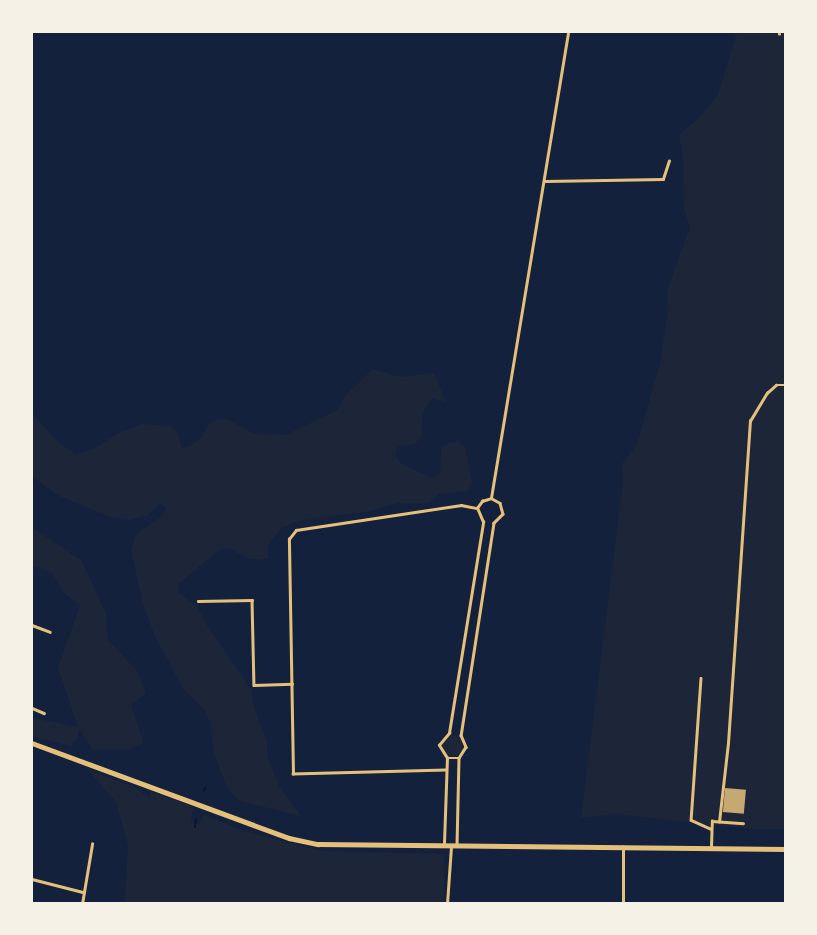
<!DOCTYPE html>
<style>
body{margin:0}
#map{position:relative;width:817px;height:935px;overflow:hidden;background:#14213d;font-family:"Sofia Sans Condensed",sans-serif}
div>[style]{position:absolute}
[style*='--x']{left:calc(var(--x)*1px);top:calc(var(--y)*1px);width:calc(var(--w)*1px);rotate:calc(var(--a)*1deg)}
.green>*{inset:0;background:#1d2539}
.round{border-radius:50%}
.stream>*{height:2px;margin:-1px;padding:0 1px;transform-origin:1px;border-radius:1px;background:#0b132b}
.building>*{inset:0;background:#c6a872;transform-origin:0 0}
.minor>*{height:2.5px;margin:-1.25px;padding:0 1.25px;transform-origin:1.25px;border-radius:1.25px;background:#e5c07b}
.primary>*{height:4.5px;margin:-2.25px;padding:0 2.25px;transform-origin:2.25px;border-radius:2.25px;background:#e5c07b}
span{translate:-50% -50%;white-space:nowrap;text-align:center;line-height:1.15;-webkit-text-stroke:6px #f6f1e7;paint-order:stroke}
.frame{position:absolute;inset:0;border:33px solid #f6f1e7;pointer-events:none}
</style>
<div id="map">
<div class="green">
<i style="clip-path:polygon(737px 32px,785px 32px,785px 829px,752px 829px,616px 814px,581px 818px,623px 482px,622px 464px,637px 444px,660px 363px,668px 310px,667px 292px,690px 227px,684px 209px,683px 158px,679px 135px,698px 119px,718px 95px)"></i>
<i style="clip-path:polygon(373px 369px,400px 377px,434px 373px,446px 402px,433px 398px,423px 411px,421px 437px,415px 444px,398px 447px,395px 456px,402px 464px,432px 478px,440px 474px,441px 449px,448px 443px,458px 441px,465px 447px,472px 483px,467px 491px,439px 494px,429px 503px,398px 503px,370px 511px,298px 521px,281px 528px,268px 545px,268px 559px,250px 559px,228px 548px,219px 550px,178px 584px,179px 593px,197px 606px,208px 627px,251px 689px,254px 708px,267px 741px,267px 756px,279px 786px,301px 816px,317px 820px,240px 801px,227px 788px,213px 750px,211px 723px,203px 708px,183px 689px,154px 634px,142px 601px,131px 549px,137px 533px,161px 517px,166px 509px,161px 503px,148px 515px,130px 520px,111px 517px,57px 495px,32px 476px,32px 413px,59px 443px,76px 454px,94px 449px,116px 434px,141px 424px,170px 426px,177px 431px,182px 448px,190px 446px,203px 436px,209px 423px,219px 419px,229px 420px,252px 433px,286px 435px,337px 410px,346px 395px)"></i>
<i style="clip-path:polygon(32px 527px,82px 561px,106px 614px,108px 640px,138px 672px,146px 694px,131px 704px,143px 743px,127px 750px,93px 750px,79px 729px,78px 737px,71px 746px,34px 737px,32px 733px,33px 718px,78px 727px,58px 668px,80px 605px,63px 592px,52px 573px,32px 566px)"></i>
<i class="round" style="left:442px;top:735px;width:22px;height:22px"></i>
<i style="clip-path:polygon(87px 769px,136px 788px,151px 800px,150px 791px,193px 807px,191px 821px,198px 824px,204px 815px,247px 832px,321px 851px,444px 854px,445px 903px,125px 903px,128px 845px,116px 802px)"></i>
</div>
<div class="stream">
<i style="--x:204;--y:791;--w:3;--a:-72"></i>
<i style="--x:195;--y:827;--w:8;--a:-83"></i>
</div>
<div class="building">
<i style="left:725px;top:788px;width:21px;height:24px;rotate:5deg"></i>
</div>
<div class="minor">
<i style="--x:779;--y:34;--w:2;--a:-90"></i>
<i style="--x:545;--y:181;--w:118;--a:-1"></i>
<i style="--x:663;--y:179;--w:19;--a:-72"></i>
<i style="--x:491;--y:498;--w:472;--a:-80.6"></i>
<i style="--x:198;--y:601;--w:54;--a:-1.1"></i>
<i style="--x:252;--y:600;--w:85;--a:88.7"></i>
<i style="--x:254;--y:685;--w:38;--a:-2"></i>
<i style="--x:32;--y:625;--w:19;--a:21"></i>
<i style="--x:701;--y:678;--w:142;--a:94"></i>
<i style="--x:691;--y:820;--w:22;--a:24"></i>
<i style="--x:32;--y:708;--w:13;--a:23"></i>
<i style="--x:447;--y:758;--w:12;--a:0"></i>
<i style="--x:446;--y:770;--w:153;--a:178.5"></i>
<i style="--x:293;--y:774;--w:235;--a:-91"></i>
<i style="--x:289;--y:539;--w:11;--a:-52"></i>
<i style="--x:296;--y:530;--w:167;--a:-8.6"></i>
<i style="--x:461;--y:505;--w:16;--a:11"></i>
<i style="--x:719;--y:822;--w:80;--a:-83.5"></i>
<i style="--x:728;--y:743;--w:323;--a:-86.1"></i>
<i style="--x:750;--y:421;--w:33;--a:-59"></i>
<i style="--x:767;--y:393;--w:12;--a:-42"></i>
<i style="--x:776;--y:385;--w:10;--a:0"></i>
<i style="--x:444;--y:843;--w:85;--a:-88"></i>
<i style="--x:447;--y:758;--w:15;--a:-122"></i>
<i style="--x:439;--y:745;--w:16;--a:-50"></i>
<i style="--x:449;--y:733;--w:214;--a:-80.8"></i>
<i style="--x:483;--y:522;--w:15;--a:-113"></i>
<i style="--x:477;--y:508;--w:9;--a:-54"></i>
<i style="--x:482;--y:501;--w:9;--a:-18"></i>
<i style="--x:491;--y:498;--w:10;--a:29"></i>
<i style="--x:500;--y:503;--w:11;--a:75"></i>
<i style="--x:503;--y:514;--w:13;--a:135"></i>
<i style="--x:494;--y:523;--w:215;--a:98.8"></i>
<i style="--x:461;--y:735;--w:13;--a:67"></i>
<i style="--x:466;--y:747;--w:13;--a:122"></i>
<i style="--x:459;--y:758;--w:86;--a:91.3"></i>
<i style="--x:711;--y:846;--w:25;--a:-88"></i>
<i style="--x:712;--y:821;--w:31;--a:4"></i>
<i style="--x:32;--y:879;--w:53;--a:14.3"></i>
<i style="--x:82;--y:904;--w:61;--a:-80.5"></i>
<i style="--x:447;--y:904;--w:57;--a:-86"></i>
<i style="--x:623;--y:904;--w:57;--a:-90"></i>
</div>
<div class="primary">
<i style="--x:32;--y:743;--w:274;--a:20.3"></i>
<i style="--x:289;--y:838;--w:30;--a:12"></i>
<i style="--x:318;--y:844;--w:468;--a:0.6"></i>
</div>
<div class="frame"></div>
</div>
